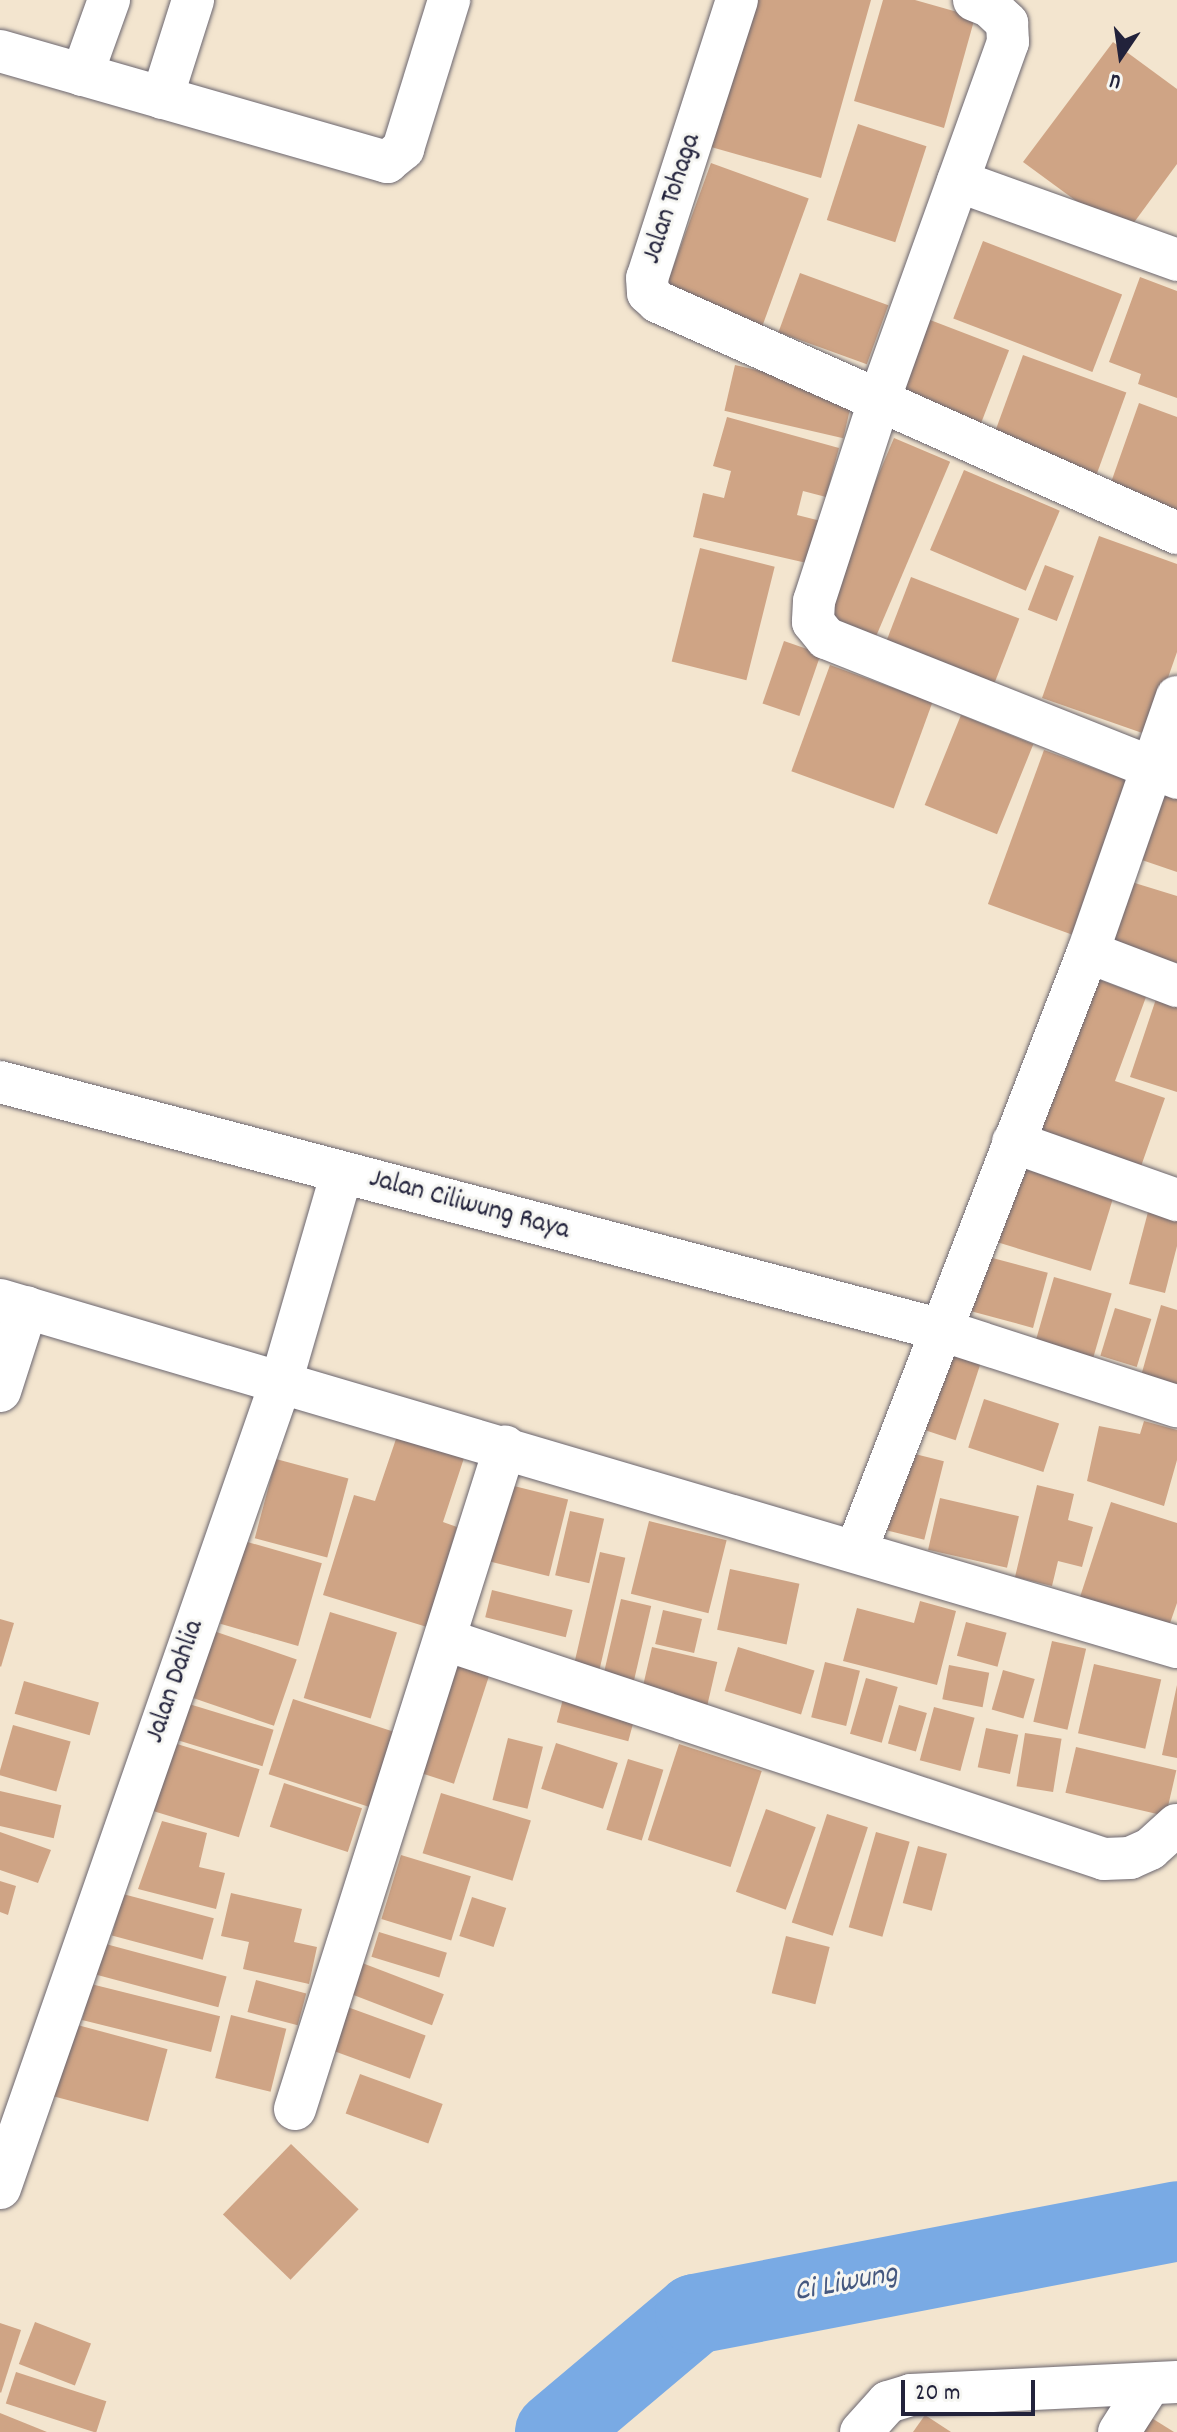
<!DOCTYPE html>
<style>
body{margin:0}
#map{position:relative;width:1177px;height:2432px;overflow:hidden;background:#f3e5cf;font-family:Dekko,sans-serif}
div>[style]{position:absolute}
[style*='--x']{left:calc(var(--x)*1px);top:calc(var(--y)*1px);width:calc(var(--w)*1px);rotate:calc(var(--a)*1deg)}
.river>*{height:80px;margin:-40px;padding:0 40px;transform-origin:40px;border-radius:40px;background:#79aae4}
.building>*{inset:0;background:#cfa485;transform-origin:0 0}
.roads{filter:drop-shadow(0 0 2px #6b666f) drop-shadow(0 0 2px #6b666f)}
.minor>*{height:42px;margin:-21px;padding:0 21px;transform-origin:21px;border-radius:21px;background:#fff}
span{translate:-50% -50%;white-space:nowrap;text-align:center;line-height:1.15;-webkit-text-stroke:6px #f6f6f2;paint-order:stroke}
.street-label{font-size:28px;color:#22223b}
.water-label{font-size:30px;color:#45587f;font-style:italic}
.north{position:absolute;left:1081px;top:16px;width:80px;height:80px;-webkit-text-stroke:6px #f6f6f2;paint-order:stroke;rotate:193deg;font-size:22px;font-weight:700;line-height:32px;text-align:center;color:#22223b}
.north::after{content:'';display:block;margin:auto;width:28px;height:36px;background:#22223b;clip-path:polygon(50% 0,100% 100%,50% 72%,0 100%)}
.scale{position:absolute;left:901px;top:2380px;width:134px;height:36px;box-sizing:border-box;border:4px solid #22223b;border-top:0;padding-left:10px;font-size:24px;line-height:28px;white-space:nowrap;color:#22223b;-webkit-text-stroke:6px #f6f6f2;paint-order:stroke}
</style>
<div id="map">
<div class="river">
<i style="--x:555;--y:2432;--w:183;--a:-40.1"></i>
<i style="--x:695;--y:2314;--w:491;--a:-10.9"></i>
</div>
<div class="building">
<i style="clip-path:polygon(754px 0,871px 0,821px 178px,711px 147px)"></i>
<i style="clip-path:polygon(883px 0,915px 0,975px 17px,944px 128px,854px 101px)"></i>
<i style="clip-path:polygon(1113px 42px,1177px 89px,1177px 164px,1124px 236px,1023px 162px)"></i>
<i style="left:858px;top:124px;width:72px;height:101px;rotate:18deg"></i>
<i style="left:711px;top:163px;width:104px;height:138px;rotate:20deg"></i>
<i style="left:983px;top:241px;width:149px;height:83px;rotate:21deg"></i>
<i style="left:800px;top:273px;width:94px;height:63px;rotate:20deg"></i>
<i style="clip-path:polygon(1140px 277px,1177px 291px,1177px 398px,1138px 384px,1141px 374px,1109px 362px)"></i>
<i style="left:925px;top:318px;width:90px;height:88px;rotate:21deg"></i>
<i style="left:1023px;top:355px;width:110px;height:94px;rotate:20deg"></i>
<i style="left:735px;top:365px;width:122px;height:47px;rotate:13deg"></i>
<i style="clip-path:polygon(1139px 403px,1177px 417px,1177px 516px,1108px 491px)"></i>
<i style="clip-path:polygon(727px 417px,839px 448px,826px 497px,803px 491px,797px 515px,821px 521px,811px 564px,693px 537px,703px 493px,724px 498px,731px 471px,713px 466px)"></i>
<i style="left:894px;top:438px;width:61px;height:195px;rotate:23deg"></i>
<i style="left:964px;top:470px;width:104px;height:87px;rotate:23deg"></i>
<i style="clip-path:polygon(1099px 536px,1177px 564px,1177px 652px,1148px 735px,1042px 698px)"></i>
<i style="left:700px;top:548px;width:77px;height:117px;rotate:14deg"></i>
<i style="left:1045px;top:565px;width:31px;height:48px;rotate:21deg"></i>
<i style="left:911px;top:577px;width:116px;height:79px;rotate:21deg"></i>
<i style="left:784px;top:641px;width:39px;height:66px;rotate:19deg"></i>
<i style="left:830px;top:665px;width:109px;height:113px;rotate:20deg"></i>
<i style="left:961px;top:715px;width:78px;height:97px;rotate:22deg"></i>
<i style="left:1044px;top:750px;width:95px;height:164px;rotate:20deg"></i>
<i style="clip-path:polygon(1160px 790px,1177px 796px,1177px 872px,1136px 858px)"></i>
<i style="clip-path:polygon(1125px 880px,1177px 896px,1177px 963px,1106px 942px)"></i>
<i style="clip-path:polygon(1092px 977px,1146px 997px,1115px 1081px,1165px 1098px,1139px 1172px,1031px 1135px)"></i>
<i style="clip-path:polygon(1156px 999px,1177px 1006px,1177px 1092px,1130px 1077px)"></i>
<i style="left:1018px;top:1167px;width:100px;height:78px;rotate:17deg"></i>
<i style="clip-path:polygon(1148px 1212px,1177px 1220px,1177px 1246px,1165px 1293px,1129px 1284px)"></i>
<i style="left:985px;top:1256px;width:65px;height:57px;rotate:15deg"></i>
<i style="left:1054px;top:1277px;width:60px;height:71px;rotate:16deg"></i>
<i style="clip-path:polygon(1161px 1305px,1177px 1310px,1177px 1394px,1139px 1383px)"></i>
<i style="left:1115px;top:1308px;width:38px;height:50px;rotate:17deg"></i>
<i style="left:941px;top:1346px;width:43px;height:85px;rotate:18deg"></i>
<i style="left:984px;top:1399px;width:79px;height:51px;rotate:18deg"></i>
<i style="clip-path:polygon(1144px 1421px,1177px 1430px,1177px 1460px,1164px 1506px,1087px 1481px,1099px 1426px,1140px 1434px)"></i>
<i style="clip-path:polygon(397px 1436px,464px 1458px,443px 1522px,457px 1527px,427px 1627px,323px 1595px,354px 1495px,375px 1501px)"></i>
<i style="left:907px;top:1452px;width:38px;height:81px;rotate:14deg"></i>
<i style="left:276px;top:1459px;width:75px;height:82px;rotate:15deg"></i>
<i style="left:506px;top:1484px;width:64px;height:79px;rotate:14deg"></i>
<i style="clip-path:polygon(1037px 1485px,1074px 1494px,1068px 1520px,1093px 1527px,1082px 1567px,1058px 1561px,1052px 1586px,1015px 1577px)"></i>
<i style="left:940px;top:1498px;width:81px;height:53px;rotate:13deg"></i>
<i style="clip-path:polygon(1111px 1502px,1177px 1523px,1177px 1603px,1169px 1626px,1080px 1597px)"></i>
<i style="left:570px;top:1511px;width:35px;height:66px;rotate:13deg"></i>
<i style="left:649px;top:1521px;width:80px;height:75px;rotate:14deg"></i>
<i style="left:244px;top:1541px;width:81px;height:86px;rotate:16deg"></i>
<i style="left:600px;top:1552px;width:26px;height:127px;rotate:13deg"></i>
<i style="left:730px;top:1569px;width:71px;height:62px;rotate:12deg"></i>
<i style="left:492px;top:1590px;width:83px;height:28px;rotate:14deg"></i>
<i style="left:621px;top:1599px;width:31px;height:84px;rotate:13deg"></i>
<i style="clip-path:polygon(920px 1601px,956px 1611px,937px 1685px,843px 1661px,857px 1608px,914px 1623px)"></i>
<i style="left:663px;top:1610px;width:40px;height:35px;rotate:13deg"></i>
<i style="left:330px;top:1612px;width:70px;height:90px;rotate:17deg"></i>
<i style="clip-path:polygon(0 1619px,14px 1623px,1px 1667px,0 1666px)"></i>
<i style="left:966px;top:1622px;width:42px;height:35px;rotate:15deg"></i>
<i style="left:205px;top:1628px;width:97px;height:70px;rotate:19deg"></i>
<i style="left:1052px;top:1641px;width:35px;height:83px;rotate:13deg"></i>
<i style="left:652px;top:1647px;width:67px;height:48px;rotate:13deg"></i>
<i style="left:738px;top:1647px;width:80px;height:46px;rotate:17deg"></i>
<i style="left:825px;top:1662px;width:36px;height:57px;rotate:14deg"></i>
<i style="left:448px;top:1663px;width:43px;height:113px;rotate:18deg"></i>
<i style="left:1094px;top:1664px;width:69px;height:71px;rotate:13deg"></i>
<i style="left:949px;top:1665px;width:41px;height:35px;rotate:11deg"></i>
<i style="left:1003px;top:1670px;width:33px;height:41px;rotate:16deg"></i>
<i style="left:866px;top:1678px;width:33px;height:58px;rotate:16deg"></i>
<i style="left:24px;top:1681px;width:78px;height:34px;rotate:16deg"></i>
<i style="clip-path:polygon(1177px 1685px,1177px 1758px,1162px 1755px)"></i>
<i style="left:293px;top:1699px;width:106px;height:79px;rotate:18deg"></i>
<i style="left:563px;top:1699px;width:74px;height:24px;rotate:15deg"></i>
<i style="left:176px;top:1700px;width:102px;height:38px;rotate:17deg"></i>
<i style="left:899px;top:1705px;width:29px;height:40px;rotate:16deg"></i>
<i style="left:934px;top:1707px;width:42px;height:55px;rotate:15deg"></i>
<i style="left:13px;top:1725px;width:60px;height:52px;rotate:16deg"></i>
<i style="left:986px;top:1728px;width:33px;height:40px;rotate:12deg"></i>
<i style="left:1025px;top:1733px;width:37px;height:54px;rotate:9deg"></i>
<i style="left:508px;top:1738px;width:36px;height:64px;rotate:14deg"></i>
<i style="left:164px;top:1740px;width:100px;height:71px;rotate:17deg"></i>
<i style="left:556px;top:1743px;width:65px;height:48px;rotate:18deg"></i>
<i style="left:679px;top:1744px;width:87px;height:101px;rotate:18deg"></i>
<i style="left:1076px;top:1747px;width:103px;height:47px;rotate:13deg"></i>
<i style="left:628px;top:1759px;width:37px;height:74px;rotate:17deg"></i>
<i style="left:284px;top:1783px;width:82px;height:46px;rotate:18deg"></i>
<i style="left:0;top:1791px;width:63px;height:34px;rotate:13deg"></i>
<i style="left:441px;top:1793px;width:94px;height:63px;rotate:17deg"></i>
<i style="left:766px;top:1809px;width:53px;height:88px;rotate:20deg"></i>
<i style="left:827px;top:1814px;width:43px;height:114px;rotate:18deg"></i>
<i style="clip-path:polygon(162px 1821px,207px 1833px,199px 1867px,225px 1873px,216px 1909px,138px 1889px)"></i>
<i style="clip-path:polygon(0 1832px,51px 1850px,38px 1883px,0 1870px)"></i>
<i style="left:876px;top:1832px;width:35px;height:99px;rotate:16deg"></i>
<i style="left:918px;top:1846px;width:30px;height:59px;rotate:15deg"></i>
<i style="left:401px;top:1855px;width:73px;height:67px;rotate:17deg"></i>
<i style="clip-path:polygon(0 1881px,16px 1886px,8px 1915px,0 1912px)"></i>
<i style="clip-path:polygon(231px 1893px,302px 1909px,294px 1942px,317px 1947px,309px 1984px,243px 1969px,249px 1942px,221px 1936px)"></i>
<i style="left:123px;top:1894px;width:94px;height:43px;rotate:15deg"></i>
<i style="left:472px;top:1897px;width:36px;height:41px;rotate:18deg"></i>
<i style="left:379px;top:1932px;width:71px;height:26px;rotate:17deg"></i>
<i style="left:786px;top:1936px;width:45px;height:59px;rotate:14deg"></i>
<i style="left:102px;top:1943px;width:129px;height:32px;rotate:15deg"></i>
<i style="left:357px;top:1961px;width:93px;height:33px;rotate:21deg"></i>
<i style="left:256px;top:1980px;width:52px;height:33px;rotate:15deg"></i>
<i style="left:91px;top:1984px;width:133px;height:37px;rotate:14deg"></i>
<i style="left:342px;top:2005px;width:89px;height:46px;rotate:20deg"></i>
<i style="left:231px;top:2015px;width:57px;height:65px;rotate:14deg"></i>
<i style="left:70px;top:2023px;width:101px;height:75px;rotate:15deg"></i>
<i style="left:360px;top:2074px;width:88px;height:42px;rotate:20deg"></i>
<i style="left:291px;top:2144px;width:94px;height:98px;rotate:44deg"></i>
<i style="left:35px;top:2322px;width:60px;height:45px;rotate:21deg"></i>
<i style="clip-path:polygon(0 2323px,21px 2330px,1px 2393px,0 2392px)"></i>
<i style="left:16px;top:2372px;width:95px;height:33px;rotate:18deg"></i>
<i style="clip-path:polygon(0 2413px,47px 2432px,0 2432px)"></i>
<i style="clip-path:polygon(925px 2415px,951px 2432px,913px 2432px)"></i>
<i style="clip-path:polygon(1150px 2417px,1174px 2432px,1140px 2432px)"></i>
</div>
<div class="roads">
<div class="minor">
<i style="--x:737;--y:0;--w:292;--a:107.9"></i>
<i style="--x:647;--y:278;--w:15;--a:86"></i>
<i style="--x:648;--y:293;--w:13;--a:42"></i>
<i style="--x:658;--y:302;--w:568;--a:23.99"></i>
<i style="--x:974;--y:0;--w:16;--a:22"></i>
<i style="--x:989;--y:6;--w:25;--a:43"></i>
<i style="--x:1007;--y:23;--w:19;--a:87"></i>
<i style="--x:1008;--y:42;--w:369;--a:109.8"></i>
<i style="--x:883;--y:389;--w:223;--a:108"></i>
<i style="--x:814;--y:601;--w:21;--a:93"></i>
<i style="--x:813;--y:622;--w:21;--a:51"></i>
<i style="--x:826;--y:638;--w:378;--a:21.7"></i>
<i style="--x:0;--y:51;--w:403;--a:16"></i>
<i style="--x:387;--y:162;--w:21;--a:-39"></i>
<i style="--x:403;--y:149;--w:156;--a:-72.8"></i>
<i style="--x:82;--y:75;--w:80;--a:-70.2"></i>
<i style="--x:162;--y:98;--w:103;--a:-72.4"></i>
<i style="--x:958;--y:181;--w:233;--a:19.8"></i>
<i style="--x:1088;--y:952;--w:95;--a:20.9"></i>
<i style="--x:0;--y:1082;--w:970;--a:14.75"></i>
<i style="--x:938;--y:1329;--w:251;--a:17.9"></i>
<i style="--x:1013;--y:1142;--w:174;--a:19.5"></i>
<i style="--x:0;--y:1300;--w:1227;--a:16.43"></i>
<i style="--x:0;--y:1391;--w:88;--a:-72.2"></i>
<i style="--x:856;--y:1551;--w:642;--a:-68.83"></i>
<i style="--x:1088;--y:952;--w:270;--a:-70.8"></i>
<i style="--x:446;--y:1640;--w:693;--a:18.41"></i>
<i style="--x:1104;--y:1859;--w:26;--a:-2"></i>
<i style="--x:1130;--y:1858;--w:22;--a:-24"></i>
<i style="--x:1150;--y:1849;--w:36;--a:-42"></i>
<i style="--x:295;--y:2109;--w:695;--a:-72.4"></i>
<i style="--x:0;--y:2188;--w:857;--a:-70.78"></i>
<i style="--x:282;--y:1379;--w:215;--a:-73.8"></i>
<i style="--x:861;--y:2432;--w:40;--a:-48"></i>
<i style="--x:888;--y:2402;--w:24;--a:-17"></i>
<i style="--x:911;--y:2395;--w:266;--a:-2.8"></i>
<i style="--x:1119;--y:2432;--w:56;--a:-57.4"></i>
</div>
</div>
<div class="street-label">
<span style="left:673px;top:199px;rotate:-72deg">Jalan Tohaga</span>
<span style="left:469px;top:1206px;rotate:15deg">Jalan Ciliwung Raya</span>
<span style="left:176px;top:1682px;rotate:-71deg">Jalan Dahlia</span>
</div>
<div class="water-label">
<span style="left:846px;top:2285px;rotate:-11deg">Ci Liwung</span>
</div>
<div class="north">U</div>
<div class="scale">20 m</div>
</div>
